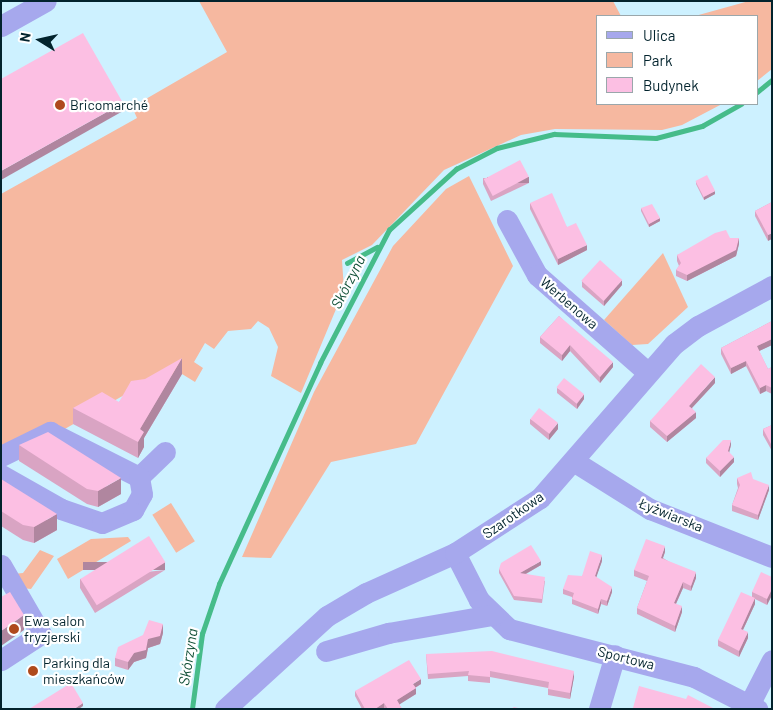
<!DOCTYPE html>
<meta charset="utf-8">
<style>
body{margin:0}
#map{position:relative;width:773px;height:710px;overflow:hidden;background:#cdf1ff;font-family:Barlow,sans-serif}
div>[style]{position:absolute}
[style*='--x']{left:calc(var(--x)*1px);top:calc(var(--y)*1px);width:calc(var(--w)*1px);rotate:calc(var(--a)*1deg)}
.green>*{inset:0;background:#f6b8a0;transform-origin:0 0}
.stream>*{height:4.5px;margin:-2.25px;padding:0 2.25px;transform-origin:2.25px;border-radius:2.25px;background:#46bc8a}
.minor>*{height:21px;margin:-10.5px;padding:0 10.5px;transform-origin:10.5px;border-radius:10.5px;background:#a6a8ed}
.wall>*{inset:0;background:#d9a4c3}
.shaded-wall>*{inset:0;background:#b0869f;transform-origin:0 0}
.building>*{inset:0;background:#fcbfe3;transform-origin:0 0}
.dots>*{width:14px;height:14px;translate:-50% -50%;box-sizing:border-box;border:2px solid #fff;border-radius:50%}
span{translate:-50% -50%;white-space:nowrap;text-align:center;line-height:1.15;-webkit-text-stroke:4.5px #fff;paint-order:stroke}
.poi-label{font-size:14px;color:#02232d}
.left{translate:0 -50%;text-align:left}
.street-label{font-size:14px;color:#02232d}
.water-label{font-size:15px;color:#105037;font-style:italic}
.frame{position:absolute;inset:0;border:2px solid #02232d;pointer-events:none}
.legend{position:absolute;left:596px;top:15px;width:162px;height:90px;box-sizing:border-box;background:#fff;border:1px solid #9aa7ab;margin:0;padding:6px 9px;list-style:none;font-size:15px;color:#02232d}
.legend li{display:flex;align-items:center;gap:10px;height:25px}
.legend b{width:25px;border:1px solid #9aa7ab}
.north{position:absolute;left:15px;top:15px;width:50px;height:50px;-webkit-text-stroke:4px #fff;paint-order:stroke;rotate:280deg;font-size:14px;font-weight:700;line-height:20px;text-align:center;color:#02232d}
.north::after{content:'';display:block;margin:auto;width:18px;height:22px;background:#02232d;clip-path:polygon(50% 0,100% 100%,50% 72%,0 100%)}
</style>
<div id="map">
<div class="green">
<i style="clip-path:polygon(199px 1px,613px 1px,621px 16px,597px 16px,597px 104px,722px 104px,682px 125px,662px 130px,555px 129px,521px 135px,444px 170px,372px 245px,342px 260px,344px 290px,301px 393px,271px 376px,278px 347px,269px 328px,258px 321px,251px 329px,228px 331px,214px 349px,205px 343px,194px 362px,203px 368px,195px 382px,182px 374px,173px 378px,168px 370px,63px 430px,1px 449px,1px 194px,137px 118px,132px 107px,227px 52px)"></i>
<i style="clip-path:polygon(749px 1px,772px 1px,772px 69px,757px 81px,757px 16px,695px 16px)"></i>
<i style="clip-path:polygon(469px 176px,513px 266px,416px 444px,331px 462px,271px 558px,242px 557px,314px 392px,393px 246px,446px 189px)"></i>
<i style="clip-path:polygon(663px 253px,688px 307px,648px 344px,632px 345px,604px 320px)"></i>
<i style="left:171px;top:503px;width:45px;height:22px;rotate:58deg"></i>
<i style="clip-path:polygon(128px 537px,131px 541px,68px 579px,57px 559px,91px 539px)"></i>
<i style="clip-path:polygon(40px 550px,54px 556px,31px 589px,22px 588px,13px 574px,23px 573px)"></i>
</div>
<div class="stream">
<i style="--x:757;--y:92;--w:19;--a:-39"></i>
<i style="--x:347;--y:263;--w:34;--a:-28"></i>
<i style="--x:192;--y:709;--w:76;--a:-82.4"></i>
<i style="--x:202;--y:634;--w:53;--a:-71.2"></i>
<i style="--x:219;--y:584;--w:243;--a:-65.4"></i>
<i style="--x:320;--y:363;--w:150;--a:-62.6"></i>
<i style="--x:389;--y:230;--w:91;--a:-42.3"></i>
<i style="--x:456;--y:169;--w:46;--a:-27.1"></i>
<i style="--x:497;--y:148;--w:59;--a:-13.8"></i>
<i style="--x:554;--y:134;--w:102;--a:2.2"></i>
<i style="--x:656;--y:138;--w:48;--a:-14.6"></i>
<i style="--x:702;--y:126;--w:45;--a:-29.4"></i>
</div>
<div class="minor">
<i style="--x:1;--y:26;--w:51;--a:-29.1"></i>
<i style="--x:507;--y:220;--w:63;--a:61.4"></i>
<i style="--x:537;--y:275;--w:147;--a:41.4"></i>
<i style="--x:1;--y:456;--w:55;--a:-26.1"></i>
<i style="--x:50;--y:432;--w:100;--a:26.8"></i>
<i style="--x:139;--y:477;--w:36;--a:-44"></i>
<i style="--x:575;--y:462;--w:89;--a:32.1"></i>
<i style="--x:650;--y:509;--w:131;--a:21.5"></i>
<i style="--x:1;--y:475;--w:69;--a:29.5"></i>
<i style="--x:61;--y:509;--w:43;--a:18.9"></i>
<i style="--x:102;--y:523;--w:34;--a:-23"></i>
<i style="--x:133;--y:510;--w:18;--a:-61"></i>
<i style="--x:142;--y:494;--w:17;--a:-100"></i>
<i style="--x:455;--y:553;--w:53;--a:62.9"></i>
<i style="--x:479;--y:600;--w:42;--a:44"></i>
<i style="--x:509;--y:629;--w:191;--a:14.5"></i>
<i style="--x:694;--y:677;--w:71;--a:26.9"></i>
<i style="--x:1;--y:565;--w:80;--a:59.9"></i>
<i style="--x:41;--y:634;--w:48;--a:147"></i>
<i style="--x:326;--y:651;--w:65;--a:-16.2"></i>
<i style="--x:388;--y:633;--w:106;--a:-9.8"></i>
<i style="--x:750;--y:703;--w:48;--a:-62.9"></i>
<i style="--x:225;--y:709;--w:138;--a:-42.4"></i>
<i style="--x:327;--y:616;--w:45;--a:-30.5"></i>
<i style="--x:366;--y:593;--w:98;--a:-24.2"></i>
<i style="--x:455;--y:553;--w:101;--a:-32.9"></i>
<i style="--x:540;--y:498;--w:204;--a:-49"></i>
<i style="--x:674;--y:344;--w:30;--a:-37"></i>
<i style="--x:698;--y:326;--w:84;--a:-28.4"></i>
<i style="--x:599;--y:709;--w:56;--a:-73.5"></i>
</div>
<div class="wall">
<i style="clip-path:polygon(483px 178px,529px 183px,491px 201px,483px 184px)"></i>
<i style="clip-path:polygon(696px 181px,715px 194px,704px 200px,696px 184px)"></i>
<i style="clip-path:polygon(772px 202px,768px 241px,755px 216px,755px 211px)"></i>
<i style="clip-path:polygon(530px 203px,567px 227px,587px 250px,558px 265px,530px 209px)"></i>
<i style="clip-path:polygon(641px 208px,660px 221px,649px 227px,641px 211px)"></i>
<i style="clip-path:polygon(730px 238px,739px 244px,736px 256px,687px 281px,676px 276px,676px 270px,679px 266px,677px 261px,677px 255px)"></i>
<i style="clip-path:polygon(582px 281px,622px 285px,604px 306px,582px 287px)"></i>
<i style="clip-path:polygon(559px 316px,613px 367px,600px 383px,570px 351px,562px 361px,540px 343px,540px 337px)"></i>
<i style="clip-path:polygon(772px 321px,772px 345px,759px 351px,768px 369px,772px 367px,772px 394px,766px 391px,760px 394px,746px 366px,731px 374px,721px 354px,721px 348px)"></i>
<i style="clip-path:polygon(182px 374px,144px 438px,144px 447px,138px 458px,73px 424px,73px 408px,119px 402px,145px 379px)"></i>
<i style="clip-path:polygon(715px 383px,692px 408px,696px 418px,667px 442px,650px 427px,650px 421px)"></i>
<i style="clip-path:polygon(557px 388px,584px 399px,577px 409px,557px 393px)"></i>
<i style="clip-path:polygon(530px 419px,558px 429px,549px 440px,530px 424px)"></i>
<i style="clip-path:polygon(772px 425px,772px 451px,763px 435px,763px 429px)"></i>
<i style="clip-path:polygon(19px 445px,121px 494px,98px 507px,87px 504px,19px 461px)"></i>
<i style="clip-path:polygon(731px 445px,729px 452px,734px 462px,720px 477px,706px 463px,706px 458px)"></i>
<i style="clip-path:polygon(737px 478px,769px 490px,758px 520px,732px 511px,732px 505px,738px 488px,737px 484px)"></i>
<i style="clip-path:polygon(1px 479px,57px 530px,34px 543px,23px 540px,1px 526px)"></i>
<i style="clip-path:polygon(665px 552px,663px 558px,696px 578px,691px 591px,683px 588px,676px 604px,682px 612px,675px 632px,637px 614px,637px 608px,647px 581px,634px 576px,634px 570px)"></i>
<i style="clip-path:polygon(602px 561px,596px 577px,612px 592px,607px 606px,601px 604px,598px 614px,572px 604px,572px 597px,563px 594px,563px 589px,582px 576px)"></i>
<i style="clip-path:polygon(541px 565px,526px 574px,545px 581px,542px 603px,514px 600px,499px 573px,499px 569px)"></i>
<i style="clip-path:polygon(165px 570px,95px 613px,80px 588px,80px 579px)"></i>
<i style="clip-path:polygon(772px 577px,772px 595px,767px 605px,755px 599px,755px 604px,743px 630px,748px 638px,739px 657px,718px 646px,718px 640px,752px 597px,752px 592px)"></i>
<i style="clip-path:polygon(163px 633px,160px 644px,148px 648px,146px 658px,134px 662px,128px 670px,115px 666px,115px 658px)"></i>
<i style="clip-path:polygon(426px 654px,574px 677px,570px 699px,548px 695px,548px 688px,490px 677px,490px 683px,468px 681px,468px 676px,428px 679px)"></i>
<i style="clip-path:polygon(421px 684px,415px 688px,416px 694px,399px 704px,402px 709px,362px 709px,355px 696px,355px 691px)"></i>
</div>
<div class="shaded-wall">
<i style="clip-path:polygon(123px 103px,123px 111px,1px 180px,1px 171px)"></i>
<i style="left:529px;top:177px;width:6px;height:42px;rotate:90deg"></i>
<i style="clip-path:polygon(715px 191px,715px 194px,704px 200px,704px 197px)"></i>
<i style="clip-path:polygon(660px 218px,660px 221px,649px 227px,649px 224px)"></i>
<i style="clip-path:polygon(772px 233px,772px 239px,768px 241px,768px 235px)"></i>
<i style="clip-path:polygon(739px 238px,739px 244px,736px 256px,687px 281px,687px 275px)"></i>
<i style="clip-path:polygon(587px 245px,587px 250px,558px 265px,558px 259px)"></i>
<i style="clip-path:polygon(622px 280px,622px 285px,604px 306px,604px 301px)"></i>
<i style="clip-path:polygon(772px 339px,772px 345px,757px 352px,757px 346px)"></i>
<i style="clip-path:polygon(570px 345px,570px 351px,562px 361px,562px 355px)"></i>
<i style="clip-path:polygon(182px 358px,182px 374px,144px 438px,144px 447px,138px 458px,138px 442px,140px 429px)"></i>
<i style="clip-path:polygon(746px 361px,746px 366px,731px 374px,731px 368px)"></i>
<i style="clip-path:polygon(613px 362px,613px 367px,600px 383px,600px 377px)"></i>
<i style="clip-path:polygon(715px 377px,715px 383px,689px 411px,689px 406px)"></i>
<i style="clip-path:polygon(766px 385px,766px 391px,760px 394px,760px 388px)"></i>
<i style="clip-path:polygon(584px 394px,584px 399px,577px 409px,577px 404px)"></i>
<i style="clip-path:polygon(696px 412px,696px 418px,667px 442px,667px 436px)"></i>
<i style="clip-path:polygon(558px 423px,558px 429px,549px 440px,549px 434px)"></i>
<i style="clip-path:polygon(731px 440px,731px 445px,728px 457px,728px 451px)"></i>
<i style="clip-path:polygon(734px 457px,734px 462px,720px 477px,720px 471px)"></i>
<i style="clip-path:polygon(121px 478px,121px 494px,98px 507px,98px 491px)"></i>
<i style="clip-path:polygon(769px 485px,769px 490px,758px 520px,758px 515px)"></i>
<i style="clip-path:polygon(57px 514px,57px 530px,34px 543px,34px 527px)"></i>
<i style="clip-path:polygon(665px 546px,665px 552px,661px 563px,661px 558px)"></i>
<i style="clip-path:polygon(602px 555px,602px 561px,595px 581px,595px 576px)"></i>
<i style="clip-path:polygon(541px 561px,541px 565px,520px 577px,520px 573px)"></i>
<i style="left:165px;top:562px;width:8px;height:82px;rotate:90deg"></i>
<i style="clip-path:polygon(696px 572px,696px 578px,691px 591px,691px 586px)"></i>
<i style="clip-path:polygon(683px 582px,683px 588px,674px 608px,674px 603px)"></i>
<i style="clip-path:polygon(612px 587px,612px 592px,607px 606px,607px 601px)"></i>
<i style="clip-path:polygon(772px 589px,772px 595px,767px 605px,767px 599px)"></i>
<i style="clip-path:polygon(755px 598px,755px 604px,741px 634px,741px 629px)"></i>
<i style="clip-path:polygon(601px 599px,601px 604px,598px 614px,598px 609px)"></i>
<i style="clip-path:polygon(682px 606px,682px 612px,675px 632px,675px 626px)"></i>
<i style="clip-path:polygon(24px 615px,24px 630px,1px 646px,1px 631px)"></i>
<i style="clip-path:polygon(163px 624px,163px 633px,160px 644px,148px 648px,146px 658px,134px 662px,128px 670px,128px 662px,134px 653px)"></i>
<i style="clip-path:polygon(748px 632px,748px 638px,739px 657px,739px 651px)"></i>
<i style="clip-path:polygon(574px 671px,574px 677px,570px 699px,570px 693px)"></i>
<i style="clip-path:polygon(421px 679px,421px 684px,413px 689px,413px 684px)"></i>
<i style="clip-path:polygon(416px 688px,416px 694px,397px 706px,397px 700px)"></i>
<i style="clip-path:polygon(83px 703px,83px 706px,79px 709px,74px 709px)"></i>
<i style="clip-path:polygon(384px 703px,384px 708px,375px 709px)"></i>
</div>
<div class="building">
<i style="clip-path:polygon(83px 33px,123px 103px,1px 171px,1px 79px)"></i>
<i style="left:520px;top:160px;width:19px;height:41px;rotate:62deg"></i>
<i style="left:707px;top:175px;width:18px;height:13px;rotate:63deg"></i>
<i style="clip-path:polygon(552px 193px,567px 227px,576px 223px,587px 245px,558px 259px,530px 203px)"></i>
<i style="clip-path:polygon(772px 202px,772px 233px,768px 235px,755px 211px)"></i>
<i style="clip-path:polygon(652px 204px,660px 218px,649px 224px,641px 208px)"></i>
<i style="clip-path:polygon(726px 230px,730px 238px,739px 238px,736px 250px,687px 275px,676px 270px,681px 263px,677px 255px,715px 233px)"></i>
<i style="left:600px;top:260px;width:30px;height:28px;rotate:42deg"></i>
<i style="clip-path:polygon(559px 316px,613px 362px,600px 377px,570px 345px,562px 355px,540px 337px)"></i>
<i style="clip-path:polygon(772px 321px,772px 339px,757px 346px,768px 369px,772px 367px,772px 388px,766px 385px,760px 388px,746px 361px,731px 368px,721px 348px)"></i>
<i style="clip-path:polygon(182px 358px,140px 429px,144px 432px,138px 442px,73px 408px,102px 392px,119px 402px,131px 381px,145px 379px)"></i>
<i style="clip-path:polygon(701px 364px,715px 377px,689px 406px,696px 412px,667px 436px,650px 421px)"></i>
<i style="left:564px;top:378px;width:26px;height:12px;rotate:39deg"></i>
<i style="left:539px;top:408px;width:24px;height:14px;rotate:38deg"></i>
<i style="clip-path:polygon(772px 425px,772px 446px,763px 429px)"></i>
<i style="clip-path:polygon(48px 432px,121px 478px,98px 491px,87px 489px,19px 445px)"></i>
<i style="clip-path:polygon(723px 440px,731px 440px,728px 451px,734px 457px,720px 471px,706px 458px)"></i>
<i style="clip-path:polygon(751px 472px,753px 479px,769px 485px,758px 515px,732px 505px,740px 485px,737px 478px)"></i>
<i style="clip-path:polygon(1px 479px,57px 514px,34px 527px,23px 525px,1px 511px)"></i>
<i style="left:149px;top:536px;width:31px;height:81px;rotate:58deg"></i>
<i style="clip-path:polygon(646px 539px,665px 546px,661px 558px,696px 572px,691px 586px,683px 582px,674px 603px,682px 606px,675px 626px,637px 608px,649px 576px,634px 570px)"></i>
<i style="clip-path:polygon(531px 545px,541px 561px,520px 573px,545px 577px,542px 599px,514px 596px,499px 569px,501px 563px)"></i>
<i style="clip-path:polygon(590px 551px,602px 555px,595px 576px,612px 587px,607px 601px,601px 599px,598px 609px,572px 599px,574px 593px,563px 589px,568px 575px,582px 576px)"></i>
<i style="clip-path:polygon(761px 572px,772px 577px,772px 589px,767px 599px,752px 592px)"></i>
<i style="clip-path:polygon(10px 592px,24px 615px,1px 631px,1px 597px)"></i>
<i style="clip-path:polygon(741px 592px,755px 598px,741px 629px,748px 632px,739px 651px,718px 640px)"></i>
<i style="clip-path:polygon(149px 620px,163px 624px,160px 636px,148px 639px,146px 650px,134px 653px,128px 662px,115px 658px,118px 647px,143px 635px)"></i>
<i style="clip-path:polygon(492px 651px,574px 671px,570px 693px,548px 689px,549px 682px,490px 671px,490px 677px,468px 675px,469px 671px,428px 674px,426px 654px)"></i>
<i style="clip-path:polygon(409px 660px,421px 679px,413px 684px,416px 688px,397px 700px,402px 709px,388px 709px,384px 703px,375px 709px,365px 709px,355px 691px)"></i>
<i style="clip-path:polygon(71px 683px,83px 703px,74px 709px,29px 709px)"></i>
<i style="clip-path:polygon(639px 686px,686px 699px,688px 695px,715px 709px,635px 709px,633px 708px)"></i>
<i style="clip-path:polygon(514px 707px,522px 709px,511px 709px)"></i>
</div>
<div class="dots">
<i style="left:60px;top:105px;background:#af4a1c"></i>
<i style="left:14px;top:629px;background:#af4a1c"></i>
<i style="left:33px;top:671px;background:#af4a1c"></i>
</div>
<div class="poi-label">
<span class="left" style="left:70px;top:105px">Bricomarché</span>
<span class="left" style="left:24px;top:629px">Ewa salon<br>fryzjerski</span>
<span class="left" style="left:43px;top:671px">Parking dla<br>mieszkańców</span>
</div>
<div class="street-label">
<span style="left:569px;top:303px;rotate:41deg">Werbenowa</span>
<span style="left:513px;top:515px;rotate:-35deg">Szarotkowa</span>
<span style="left:671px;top:515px;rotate:22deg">Łyżwiarska</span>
<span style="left:626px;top:658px;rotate:14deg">Sportowa</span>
</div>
<div class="water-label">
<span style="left:348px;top:282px;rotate:-63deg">Skórzyna</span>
<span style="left:188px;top:657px;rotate:-81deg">Skórzyna</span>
</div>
<div class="frame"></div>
<ul class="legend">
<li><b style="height:6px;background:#a6a8ed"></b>Ulica</li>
<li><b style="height:14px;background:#f6b8a0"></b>Park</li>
<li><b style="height:14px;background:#fcbfe3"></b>Budynek</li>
</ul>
<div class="north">N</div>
</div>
